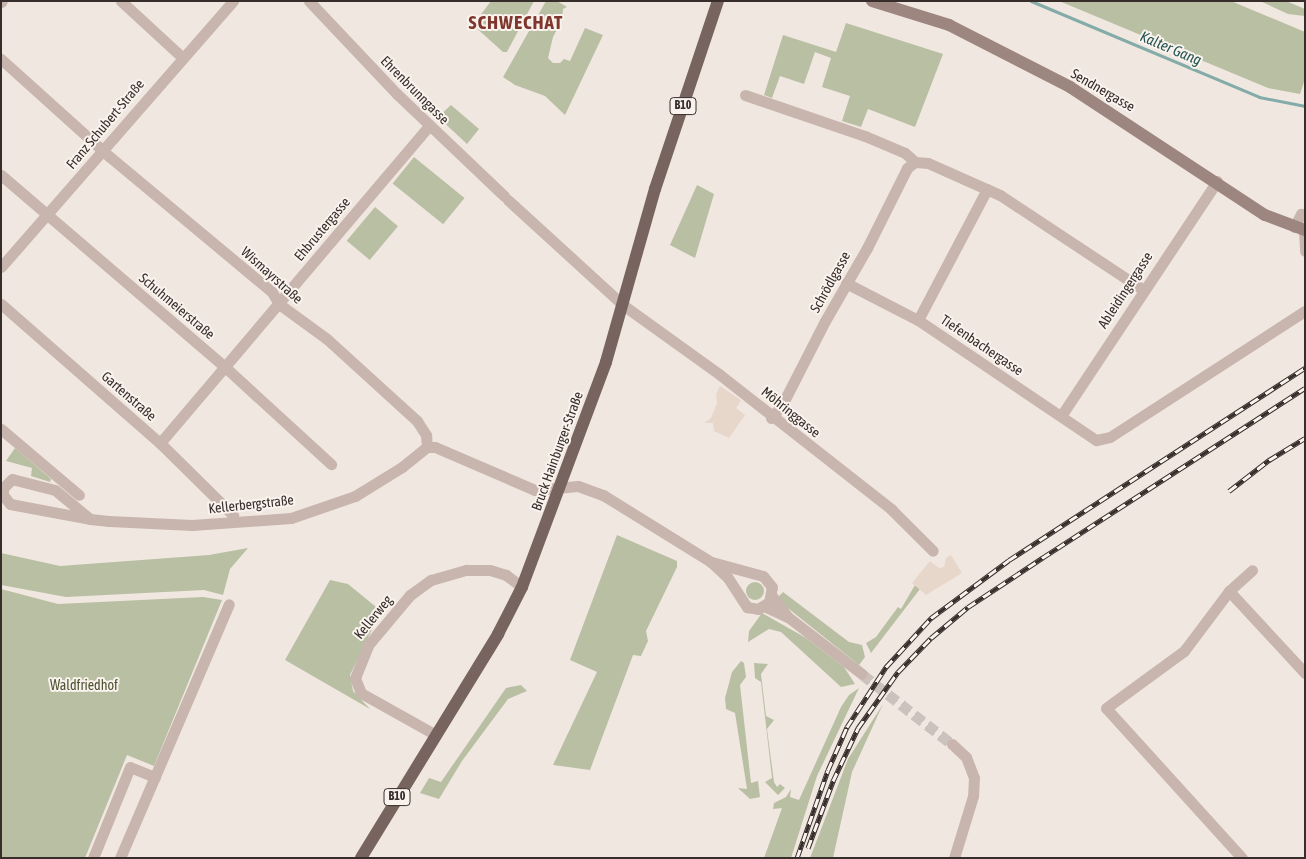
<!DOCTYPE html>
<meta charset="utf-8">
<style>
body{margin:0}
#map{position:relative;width:1306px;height:859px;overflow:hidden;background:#f1e7e1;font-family:"Asap Condensed",sans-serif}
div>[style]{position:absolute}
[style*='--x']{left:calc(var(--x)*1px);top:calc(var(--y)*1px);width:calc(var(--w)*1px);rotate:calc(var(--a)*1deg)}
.green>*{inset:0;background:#b9bfa2;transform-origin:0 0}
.round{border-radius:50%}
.plaza>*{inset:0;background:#e7d6ca}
.stream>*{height:3px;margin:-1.5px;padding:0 1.5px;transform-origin:1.5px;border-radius:1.5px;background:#83aba7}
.street-tunnel>*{height:11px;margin-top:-5.5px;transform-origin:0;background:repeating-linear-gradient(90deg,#ccc2bd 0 11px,transparent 0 16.5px)}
.street>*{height:11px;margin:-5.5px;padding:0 5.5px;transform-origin:5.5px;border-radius:5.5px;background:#c8b6ae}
.secondary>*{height:12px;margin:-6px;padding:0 6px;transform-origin:6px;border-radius:6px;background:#9c867f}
.primary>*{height:12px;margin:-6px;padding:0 6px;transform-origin:6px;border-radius:6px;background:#77645e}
.rail>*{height:5px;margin-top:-2.5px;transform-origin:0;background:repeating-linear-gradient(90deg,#f9f2ed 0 9px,#372e2b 0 18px);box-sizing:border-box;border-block:1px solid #372e2b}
span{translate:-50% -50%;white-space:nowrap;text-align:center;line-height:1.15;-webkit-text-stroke:4px #f9f2ed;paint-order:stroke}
.shield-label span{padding:1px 4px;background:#f9f2ed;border:1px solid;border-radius:4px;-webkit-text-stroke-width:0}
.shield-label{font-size:12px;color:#372e2b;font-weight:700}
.street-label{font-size:14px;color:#372e2b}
.park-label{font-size:14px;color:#4b5332}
.water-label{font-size:15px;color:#255552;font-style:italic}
.district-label{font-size:19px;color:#7e362d;font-weight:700;letter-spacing:1px}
.frame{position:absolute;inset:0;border:2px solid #372e2b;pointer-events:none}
</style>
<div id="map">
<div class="green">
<i style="clip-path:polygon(491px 1px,534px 1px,507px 52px,503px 52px,473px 25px)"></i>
<i style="clip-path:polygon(546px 1px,557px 1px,567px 7px,563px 9px,562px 20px,553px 37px,548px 58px,553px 63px,560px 63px,564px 59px,570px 61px,585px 28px,603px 35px,565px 115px,545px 96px,515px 85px,503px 77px)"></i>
<i style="clip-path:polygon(1059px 1px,1231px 1px,1305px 32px,1305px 79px,1300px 94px,1268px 88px)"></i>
<i style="clip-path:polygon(1260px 1px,1286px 1px,1305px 9px,1305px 16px,1288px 14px)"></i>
<i style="clip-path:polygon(846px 23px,943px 54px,915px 127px,868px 109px,861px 127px,842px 121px,850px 96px,822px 87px,831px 58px,815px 52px,804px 84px,780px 76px,772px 98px,764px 95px,783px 35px,836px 52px)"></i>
<i style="clip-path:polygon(451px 105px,479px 129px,467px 144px,438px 117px)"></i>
<i style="left:414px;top:157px;width:65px;height:34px;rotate:39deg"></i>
<i style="clip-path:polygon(697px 185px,714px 194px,695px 258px,670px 245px)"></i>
<i style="left:375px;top:207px;width:30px;height:44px;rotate:40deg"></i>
<i style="clip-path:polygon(15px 448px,51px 479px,50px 482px,31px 476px,32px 468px,6px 461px)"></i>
<i style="clip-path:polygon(617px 535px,677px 561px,677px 567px,646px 631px,648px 641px,641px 656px,633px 655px,590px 770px,553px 765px,597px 672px,570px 660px)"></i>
<i style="clip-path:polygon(248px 548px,230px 569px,223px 595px,204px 590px,66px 597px,1px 585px,1px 553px,60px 566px,209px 555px)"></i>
<i style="clip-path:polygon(330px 580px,348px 584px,381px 611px,350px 675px,353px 691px,370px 709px,285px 660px)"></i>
<i class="round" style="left:746px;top:582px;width:18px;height:18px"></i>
<i style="clip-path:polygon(915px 585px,920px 589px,871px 653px,866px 643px,876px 637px,898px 607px,901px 609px)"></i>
<i style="clip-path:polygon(1px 589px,58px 604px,203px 597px,222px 600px,154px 766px,127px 755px,85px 858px,1px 858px)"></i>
<i style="clip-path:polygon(783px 592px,849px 642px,862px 645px,865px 657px,859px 665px,784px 605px,778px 597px)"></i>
<i style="clip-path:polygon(762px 613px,806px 638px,844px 667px,855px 684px,841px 687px,781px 632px,769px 629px,748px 642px,749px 631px)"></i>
<i style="clip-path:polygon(741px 661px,744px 663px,746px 677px,740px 685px,751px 783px,758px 781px,760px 797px,750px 799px,738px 788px,747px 789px,735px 713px,726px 709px,725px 698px,732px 672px)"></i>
<i style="clip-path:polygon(754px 663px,768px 664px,761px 674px,766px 716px,774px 720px,767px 729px,774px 782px,777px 787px,780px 784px,785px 788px,778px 795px,765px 782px,772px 778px,761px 682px,755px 678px)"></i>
<i style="clip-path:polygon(521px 685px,527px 691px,508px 699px,462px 761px,439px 799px,420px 793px,429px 778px,441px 782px,506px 688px)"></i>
<i style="clip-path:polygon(859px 688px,817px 776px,791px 858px,764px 858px,782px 808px,773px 809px,774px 803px,786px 797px,791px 789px,790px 797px,799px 800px,841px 707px,849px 695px)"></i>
<i style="clip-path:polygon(883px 704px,852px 772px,833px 858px,810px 858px,848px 759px)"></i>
</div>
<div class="plaza">
<i style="clip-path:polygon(720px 386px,741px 400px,736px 408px,745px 415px,729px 438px,714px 431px,713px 423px,704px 423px,711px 418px,717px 403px,716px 394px)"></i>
<i style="clip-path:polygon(951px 555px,962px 573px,926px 595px,912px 583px,930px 561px,939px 568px,944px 567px,946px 558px)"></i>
</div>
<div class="stream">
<i style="--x:1031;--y:1;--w:247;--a:22.8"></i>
<i style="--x:1259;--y:97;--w:47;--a:11.1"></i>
</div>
<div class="street-tunnel">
<i style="--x:862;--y:674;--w:114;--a:37.9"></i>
</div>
<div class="street">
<i style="--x:121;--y:1;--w:83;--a:42.6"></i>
<i style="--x:309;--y:1;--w:128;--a:46.6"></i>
<i style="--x:397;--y:94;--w:148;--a:43.6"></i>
<i style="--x:1;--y:2;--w:1;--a:-45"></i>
<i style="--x:1;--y:59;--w:147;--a:42"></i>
<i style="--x:110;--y:157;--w:211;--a:39.8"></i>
<i style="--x:272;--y:292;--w:14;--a:60"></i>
<i style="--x:279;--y:304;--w:59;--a:36.1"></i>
<i style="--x:327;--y:339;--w:122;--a:42.3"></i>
<i style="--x:417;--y:421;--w:17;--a:57"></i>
<i style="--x:426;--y:435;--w:12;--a:85"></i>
<i style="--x:745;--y:95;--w:127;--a:18.9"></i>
<i style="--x:865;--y:136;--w:43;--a:23"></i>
<i style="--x:905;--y:153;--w:13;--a:42"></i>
<i style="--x:915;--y:162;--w:13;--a:4"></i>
<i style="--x:928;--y:163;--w:79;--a:24"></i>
<i style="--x:1000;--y:195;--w:170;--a:33.5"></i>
<i style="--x:1;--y:175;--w:295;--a:40.6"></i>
<i style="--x:225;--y:367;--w:144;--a:42.5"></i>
<i style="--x:508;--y:200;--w:156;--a:42.4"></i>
<i style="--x:623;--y:305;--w:118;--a:35.7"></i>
<i style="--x:719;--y:374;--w:219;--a:38.1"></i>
<i style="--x:891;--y:509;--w:59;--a:45"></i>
<i style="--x:1294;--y:227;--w:15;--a:-62"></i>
<i style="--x:1301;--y:214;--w:4;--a:14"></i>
<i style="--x:1304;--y:230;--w:21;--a:87"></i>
<i style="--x:1;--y:267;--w:353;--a:-48.9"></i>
<i style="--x:846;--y:283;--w:81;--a:27.2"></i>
<i style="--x:918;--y:320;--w:215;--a:34"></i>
<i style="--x:1096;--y:440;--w:14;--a:-12"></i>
<i style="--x:1110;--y:437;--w:232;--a:-32.9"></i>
<i style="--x:1;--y:304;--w:211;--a:41.2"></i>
<i style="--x:160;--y:443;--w:103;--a:44.6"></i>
<i style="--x:918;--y:320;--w:148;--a:-62.2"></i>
<i style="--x:1061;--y:416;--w:282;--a:-56.4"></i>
<i style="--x:771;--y:418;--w:17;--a:-50"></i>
<i style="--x:782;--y:405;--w:94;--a:-62.9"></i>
<i style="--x:825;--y:321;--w:84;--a:-60.1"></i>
<i style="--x:867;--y:248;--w:89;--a:-63.4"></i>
<i style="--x:907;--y:168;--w:10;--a:-37"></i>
<i style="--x:1;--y:429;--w:102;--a:40.2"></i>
<i style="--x:160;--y:443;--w:416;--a:-49.7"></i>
<i style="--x:427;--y:447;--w:8;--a:0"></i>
<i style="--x:435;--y:447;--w:109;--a:23.3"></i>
<i style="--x:535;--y:490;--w:43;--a:-5.3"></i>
<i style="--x:578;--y:486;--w:27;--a:20"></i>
<i style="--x:603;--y:495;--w:127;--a:31.8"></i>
<i style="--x:711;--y:562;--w:23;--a:43"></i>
<i style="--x:728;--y:578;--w:35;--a:57"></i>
<i style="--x:747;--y:607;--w:11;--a:10"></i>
<i style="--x:758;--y:609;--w:13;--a:-32"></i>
<i style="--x:769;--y:602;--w:15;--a:-79"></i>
<i style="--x:772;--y:587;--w:14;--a:-129"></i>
<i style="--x:763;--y:576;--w:54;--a:-164.9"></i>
<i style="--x:90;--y:519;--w:45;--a:-140.4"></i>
<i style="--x:55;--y:490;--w:44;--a:-165.7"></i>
<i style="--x:12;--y:479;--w:13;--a:135"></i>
<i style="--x:3;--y:488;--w:7;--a:90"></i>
<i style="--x:3;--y:495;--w:11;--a:52"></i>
<i style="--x:10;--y:504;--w:81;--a:10.6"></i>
<i style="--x:90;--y:519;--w:19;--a:6"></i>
<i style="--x:109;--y:521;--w:83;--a:2.8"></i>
<i style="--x:192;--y:525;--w:99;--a:-4"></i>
<i style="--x:291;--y:518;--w:68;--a:-19"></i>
<i style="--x:355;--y:496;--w:55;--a:-31.7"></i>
<i style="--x:402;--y:467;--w:32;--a:-39"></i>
<i style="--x:1229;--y:591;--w:112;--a:47.2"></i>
<i style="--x:772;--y:596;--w:26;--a:53"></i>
<i style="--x:788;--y:617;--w:93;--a:37.6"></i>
<i style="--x:764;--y:606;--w:26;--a:25"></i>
<i style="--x:436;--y:735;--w:86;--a:-150.8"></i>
<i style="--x:361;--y:693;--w:16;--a:-112"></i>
<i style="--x:355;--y:678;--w:37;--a:-68"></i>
<i style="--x:369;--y:644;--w:64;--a:-50.1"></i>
<i style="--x:410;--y:595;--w:26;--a:-36"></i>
<i style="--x:431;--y:580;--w:37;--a:-16"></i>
<i style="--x:467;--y:570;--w:23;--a:0"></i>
<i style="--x:490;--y:570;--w:17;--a:17"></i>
<i style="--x:506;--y:575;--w:20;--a:37"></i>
<i style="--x:952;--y:744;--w:19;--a:43"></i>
<i style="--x:966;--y:757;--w:22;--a:69"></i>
<i style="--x:974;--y:778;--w:18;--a:93"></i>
<i style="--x:973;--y:796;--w:65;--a:107"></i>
<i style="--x:93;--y:858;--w:98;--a:-67.9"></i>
<i style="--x:130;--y:767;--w:27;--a:22"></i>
<i style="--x:120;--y:858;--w:276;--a:-66.8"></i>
<i style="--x:1242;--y:858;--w:202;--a:-132.2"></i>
<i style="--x:1106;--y:708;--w:97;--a:-36.2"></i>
<i style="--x:1184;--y:651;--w:75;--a:-53.1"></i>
<i style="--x:1229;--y:591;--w:31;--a:-42"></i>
</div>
<div class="secondary">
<i style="--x:872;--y:1;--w:81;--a:17.3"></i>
<i style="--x:949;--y:25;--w:136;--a:27.1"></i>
<i style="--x:1070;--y:87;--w:233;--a:33.3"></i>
<i style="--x:1265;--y:215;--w:43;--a:20.6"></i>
</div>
<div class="primary">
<i style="--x:361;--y:858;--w:263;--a:-58.5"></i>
<i style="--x:498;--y:634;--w:53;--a:-62.9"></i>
<i style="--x:522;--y:587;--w:240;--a:-69.5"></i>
<i style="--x:606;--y:362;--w:180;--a:-74.2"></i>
<i style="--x:655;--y:189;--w:198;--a:-71.5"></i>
</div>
<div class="rail">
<i style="--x:1229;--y:491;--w:51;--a:-37.8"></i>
<i style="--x:1269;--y:460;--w:42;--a:-31.4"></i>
<i style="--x:808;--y:848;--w:72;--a:-69.5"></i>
<i style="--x:833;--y:781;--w:59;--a:-64.7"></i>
<i style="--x:858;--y:728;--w:69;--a:-54.5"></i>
<i style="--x:898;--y:672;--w:47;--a:-45.9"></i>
<i style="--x:931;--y:638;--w:48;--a:-40"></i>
<i style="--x:968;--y:607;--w:89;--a:-33.5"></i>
<i style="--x:1042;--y:558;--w:313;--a:-32.9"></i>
<i style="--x:797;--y:858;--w:93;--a:-70.6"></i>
<i style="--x:828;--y:770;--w:47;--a:-66.2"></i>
<i style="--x:847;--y:727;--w:72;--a:-57"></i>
<i style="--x:886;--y:667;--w:67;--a:-47.4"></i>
<i style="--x:931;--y:618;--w:97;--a:-36.6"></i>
<i style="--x:1009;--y:560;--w:353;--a:-33"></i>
</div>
<div class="shield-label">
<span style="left:683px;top:106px">B10</span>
<span style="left:397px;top:797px">B10</span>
</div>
<div class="street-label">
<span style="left:415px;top:90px;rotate:45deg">Ehrenbrunngasse</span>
<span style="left:1103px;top:90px;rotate:30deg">Sendnergasse</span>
<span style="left:105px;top:124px;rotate:-50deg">Franz Schubert-Straße</span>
<span style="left:322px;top:229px;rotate:-50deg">Ehbrustergasse</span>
<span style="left:272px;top:275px;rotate:42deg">Wismayrstraße</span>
<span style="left:830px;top:282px;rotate:-61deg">Schrödlgasse</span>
<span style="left:1125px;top:290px;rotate:-57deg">Ableidingergasse</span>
<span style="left:177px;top:306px;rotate:40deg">Schuhmeierstraße</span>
<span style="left:982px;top:345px;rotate:34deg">Tiefenbachergasse</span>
<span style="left:129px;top:396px;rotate:41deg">Gartenstraße</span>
<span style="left:791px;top:412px;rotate:39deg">Möhringgasse</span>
<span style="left:557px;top:451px;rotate:-70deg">Bruck Hainburger-Straße</span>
<span style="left:251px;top:504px;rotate:-6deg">Kellerbergstraße</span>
<span style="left:373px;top:617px;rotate:-51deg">Kellerweg</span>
</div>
<div class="park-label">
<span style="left:84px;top:685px">Waldfriedhof</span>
</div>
<div class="water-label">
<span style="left:1171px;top:48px;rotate:23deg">Kalter Gang</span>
</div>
<div class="district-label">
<span style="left:516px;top:23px">SCHWECHAT</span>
</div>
<div class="frame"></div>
</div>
